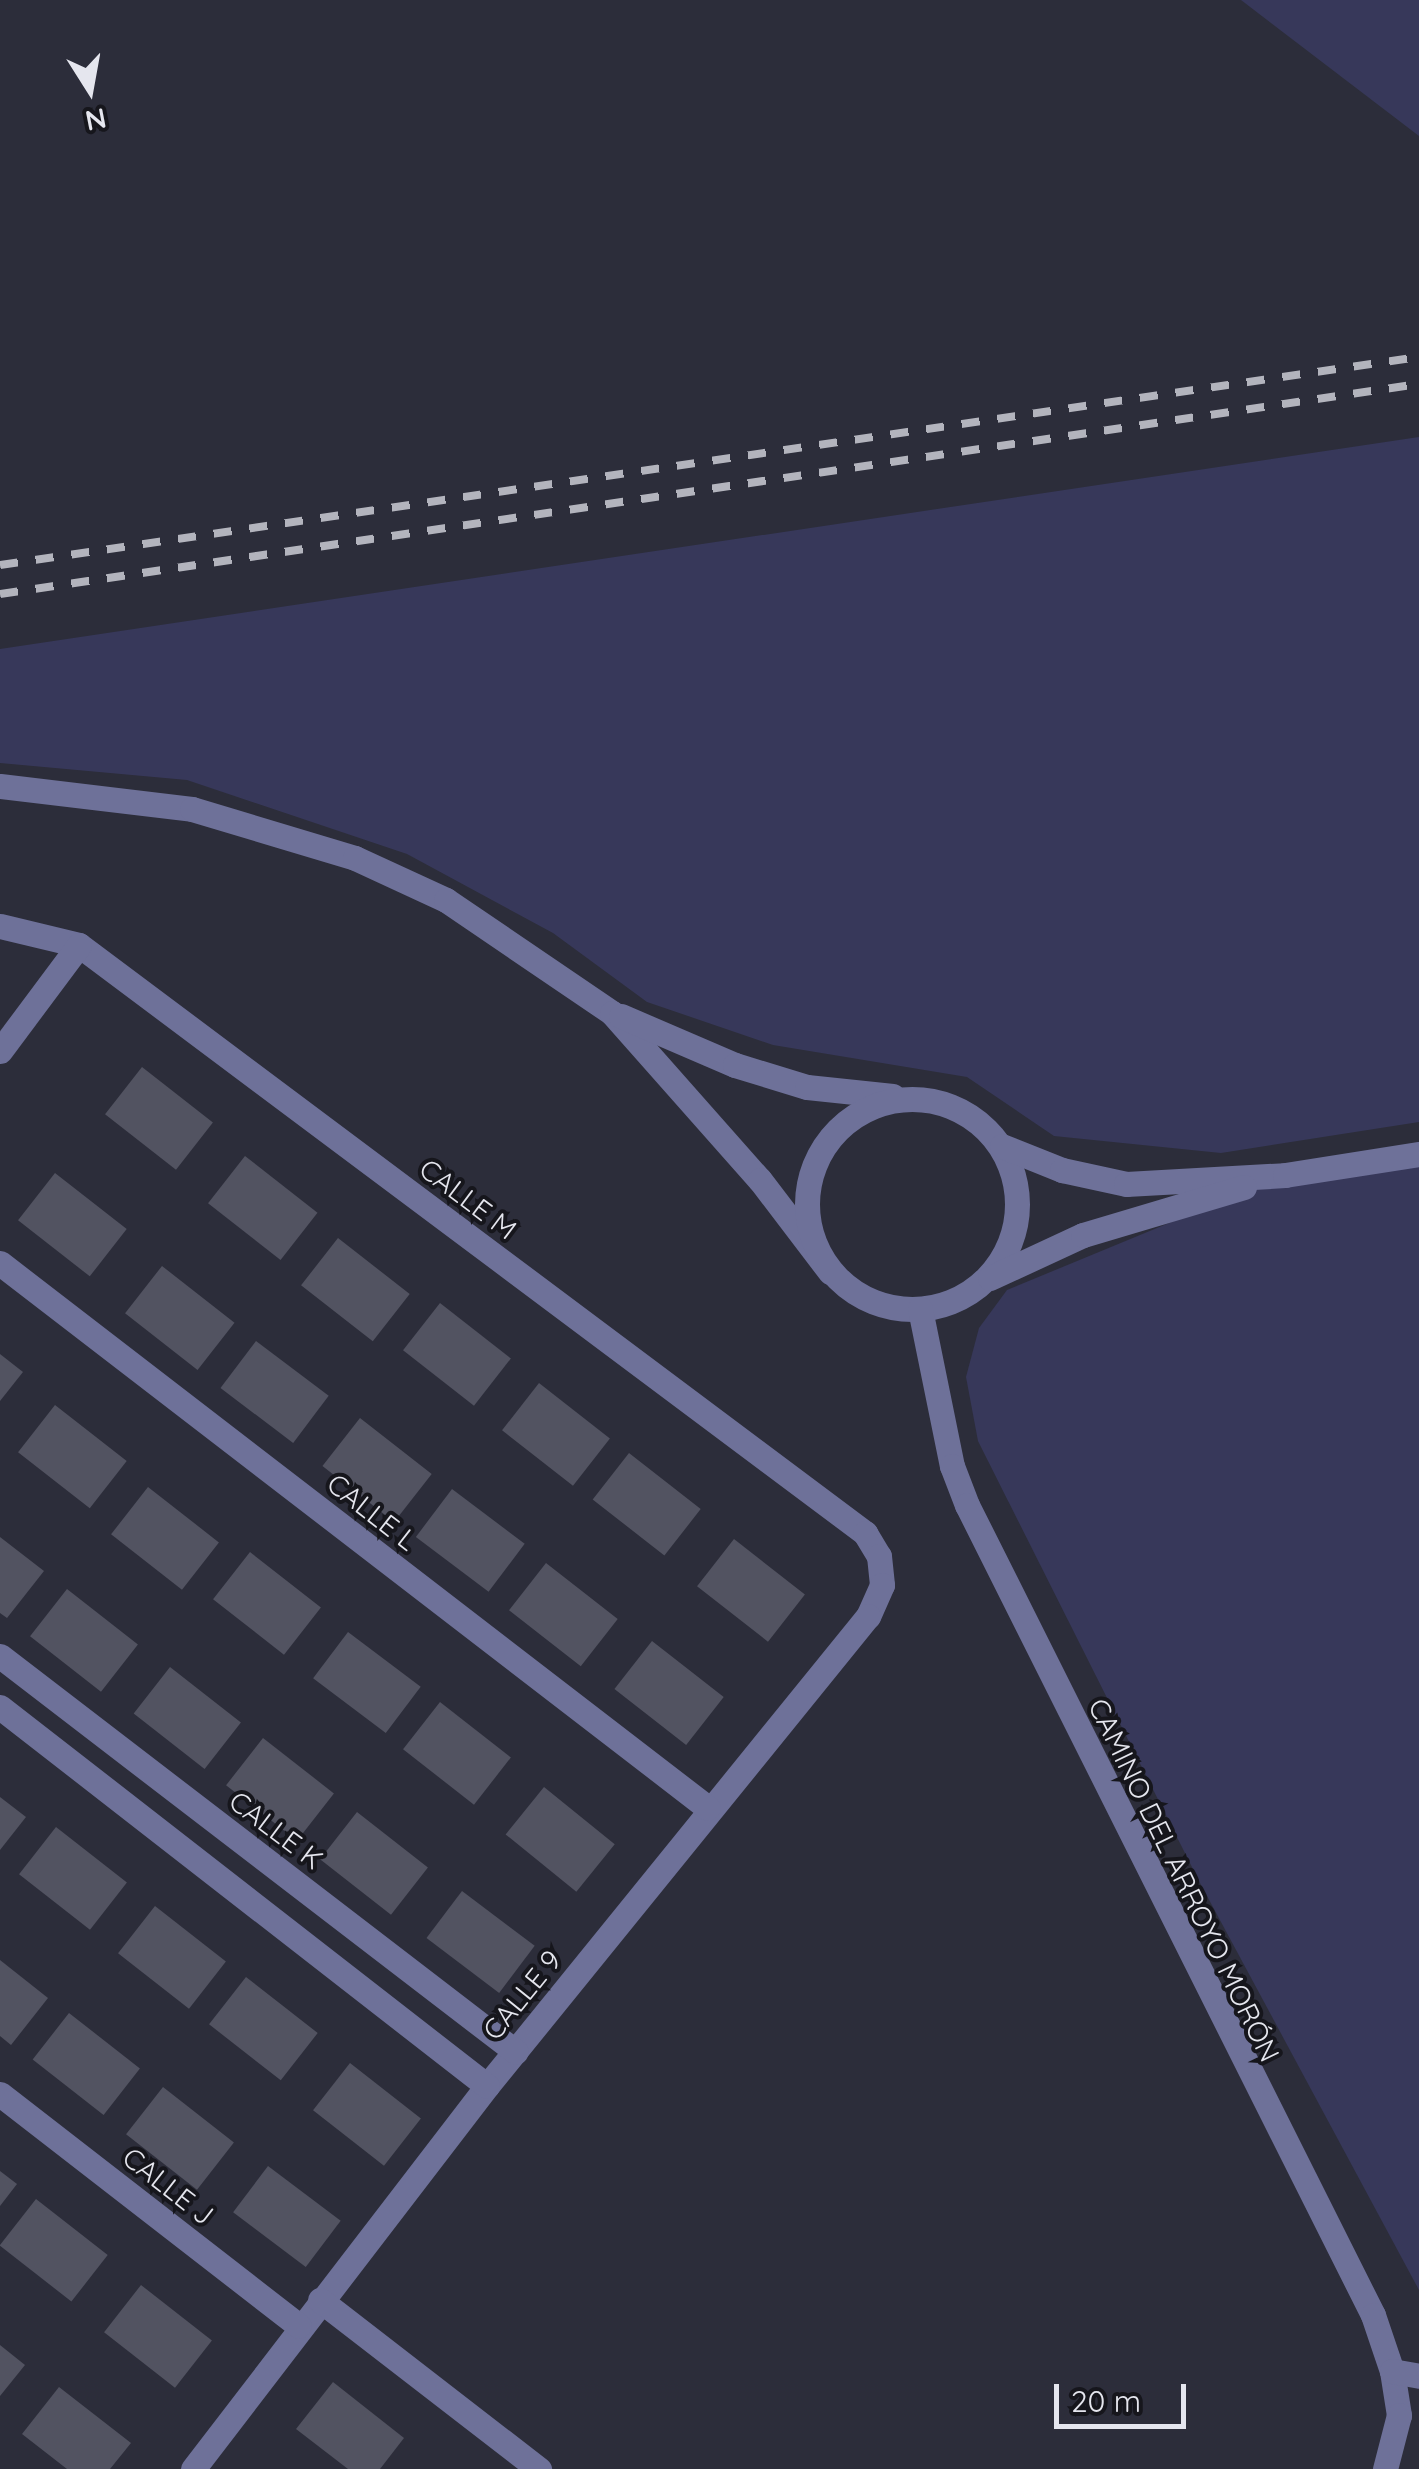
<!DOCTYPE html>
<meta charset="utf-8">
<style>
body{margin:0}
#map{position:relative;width:1419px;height:2469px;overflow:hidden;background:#2c2d3a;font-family:Quicksand,sans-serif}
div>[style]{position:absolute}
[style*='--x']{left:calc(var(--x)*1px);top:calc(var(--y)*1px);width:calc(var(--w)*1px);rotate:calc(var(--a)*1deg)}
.green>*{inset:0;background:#37385a}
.building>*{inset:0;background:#525361;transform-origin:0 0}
.minor>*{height:25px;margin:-12.5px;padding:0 12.5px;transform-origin:12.5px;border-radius:12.5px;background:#6e7199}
.minor>.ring{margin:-12.5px;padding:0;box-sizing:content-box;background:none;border:25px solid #6e7199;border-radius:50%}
.rail>*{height:8px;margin-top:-4px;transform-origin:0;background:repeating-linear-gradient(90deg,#b3b4bd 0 18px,transparent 0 36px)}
span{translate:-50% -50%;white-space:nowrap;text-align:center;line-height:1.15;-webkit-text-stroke:8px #16161c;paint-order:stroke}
.street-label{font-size:28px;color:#e5e6ee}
.north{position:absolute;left:40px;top:40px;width:100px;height:100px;-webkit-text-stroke:8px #16161c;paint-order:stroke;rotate:169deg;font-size:28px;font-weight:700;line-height:40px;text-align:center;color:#e5e6ee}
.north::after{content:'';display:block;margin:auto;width:35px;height:45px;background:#e5e6ee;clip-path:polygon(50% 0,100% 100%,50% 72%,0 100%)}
.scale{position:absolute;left:1054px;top:2384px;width:132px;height:45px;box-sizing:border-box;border:5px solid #e5e6ee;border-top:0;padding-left:12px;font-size:30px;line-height:35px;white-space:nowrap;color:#e5e6ee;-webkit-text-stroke:8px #16161c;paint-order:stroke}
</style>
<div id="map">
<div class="green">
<i style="clip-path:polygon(1241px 0,1419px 0,1419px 136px)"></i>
<i style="clip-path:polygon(1419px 437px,1419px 1122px,1221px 1153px,1054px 1136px,967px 1077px,773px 1045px,647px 1002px,553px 933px,407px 854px,187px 780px,0 763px,0 649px)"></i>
<i style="clip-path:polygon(1419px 1160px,1419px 2290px,1200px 1883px,978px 1441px,966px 1377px,979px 1328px,1007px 1290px,1285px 1175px)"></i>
</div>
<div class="building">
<i style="left:142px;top:1067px;width:90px;height:60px;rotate:38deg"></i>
<i style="left:245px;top:1156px;width:92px;height:60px;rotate:38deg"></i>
<i style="left:55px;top:1173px;width:91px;height:60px;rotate:38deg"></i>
<i style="left:338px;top:1238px;width:91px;height:60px;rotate:38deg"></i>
<i style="left:162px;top:1266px;width:92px;height:60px;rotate:38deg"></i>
<i style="left:440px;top:1303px;width:90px;height:60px;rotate:38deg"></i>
<i style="left:256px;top:1341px;width:91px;height:59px;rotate:37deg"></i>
<i style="clip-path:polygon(0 1354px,23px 1372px,0 1401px)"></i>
<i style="left:539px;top:1383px;width:90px;height:60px;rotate:38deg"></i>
<i style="left:55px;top:1405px;width:91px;height:60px;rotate:38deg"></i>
<i style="left:360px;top:1418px;width:91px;height:61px;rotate:38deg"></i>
<i style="left:629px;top:1453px;width:91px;height:59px;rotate:38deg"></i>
<i style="left:148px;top:1487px;width:90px;height:60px;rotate:38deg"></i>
<i style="left:452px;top:1489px;width:91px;height:60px;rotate:37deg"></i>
<i style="clip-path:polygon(0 1537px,44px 1571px,7px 1618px,0 1613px)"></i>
<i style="left:734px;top:1539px;width:90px;height:60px;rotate:38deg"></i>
<i style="left:250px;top:1552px;width:90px;height:60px;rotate:38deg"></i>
<i style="left:546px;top:1563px;width:91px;height:60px;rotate:38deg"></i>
<i style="left:67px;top:1589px;width:90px;height:60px;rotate:38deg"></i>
<i style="left:348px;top:1632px;width:91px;height:58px;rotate:37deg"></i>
<i style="left:652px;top:1641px;width:91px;height:61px;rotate:38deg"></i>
<i style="left:170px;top:1667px;width:90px;height:59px;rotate:38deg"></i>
<i style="left:440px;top:1702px;width:90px;height:60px;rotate:38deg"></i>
<i style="left:263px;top:1738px;width:90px;height:60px;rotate:38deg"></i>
<i style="left:544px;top:1787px;width:91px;height:61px;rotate:39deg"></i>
<i style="clip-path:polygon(0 1797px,26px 1817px,0 1850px)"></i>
<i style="left:357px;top:1812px;width:90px;height:60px;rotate:38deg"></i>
<i style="left:56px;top:1827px;width:90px;height:60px;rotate:38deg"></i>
<i style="left:462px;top:1891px;width:91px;height:59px;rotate:37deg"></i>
<i style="left:155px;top:1906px;width:90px;height:60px;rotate:38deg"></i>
<i style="clip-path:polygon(0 1960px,48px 1998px,11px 2045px,0 2036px)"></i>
<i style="left:246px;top:1977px;width:91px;height:60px;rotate:38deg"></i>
<i style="left:69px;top:2013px;width:90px;height:59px;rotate:38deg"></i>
<i style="left:350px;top:2063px;width:90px;height:60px;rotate:38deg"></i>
<i style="left:163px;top:2087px;width:90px;height:60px;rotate:38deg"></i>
<i style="left:268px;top:2166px;width:91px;height:58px;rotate:37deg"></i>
<i style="clip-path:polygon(0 2171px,17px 2184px,0 2206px)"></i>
<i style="left:36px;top:2199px;width:91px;height:59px;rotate:38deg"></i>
<i style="left:141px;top:2285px;width:90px;height:60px;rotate:38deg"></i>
<i style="clip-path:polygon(0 2345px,25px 2365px,0 2396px)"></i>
<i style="clip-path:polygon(333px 2382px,404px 2438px,380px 2469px,348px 2469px,296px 2429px)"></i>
<i style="clip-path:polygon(59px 2387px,131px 2443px,110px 2469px,67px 2469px,22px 2434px)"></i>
</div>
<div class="minor">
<i style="--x:0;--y:786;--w:193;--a:6.8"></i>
<i style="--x:192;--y:809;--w:170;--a:16.7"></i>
<i style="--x:355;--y:858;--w:100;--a:24.8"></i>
<i style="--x:446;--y:900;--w:201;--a:34.2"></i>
<i style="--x:612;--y:1013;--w:223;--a:48.5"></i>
<i style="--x:760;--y:1180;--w:116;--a:52.7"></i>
<i style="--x:0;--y:926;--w:81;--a:13.5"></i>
<i style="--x:79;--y:945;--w:982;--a:36.8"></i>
<i style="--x:865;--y:1533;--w:27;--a:59"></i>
<i style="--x:879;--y:1556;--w:29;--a:84"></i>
<i style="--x:882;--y:1585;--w:34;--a:114"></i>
<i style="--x:868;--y:1616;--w:605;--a:129.03"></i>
<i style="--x:487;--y:2086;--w:483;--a:127.5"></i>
<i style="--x:621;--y:1016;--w:124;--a:23.3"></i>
<i style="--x:735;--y:1065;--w:75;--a:17"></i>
<i style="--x:807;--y:1087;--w:86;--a:6"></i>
<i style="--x:0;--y:1051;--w:132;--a:-53.3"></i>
<i class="ring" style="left:807px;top:1099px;width:185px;height:185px"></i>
<i style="--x:1002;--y:1146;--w:65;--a:21.8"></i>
<i style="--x:1062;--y:1170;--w:66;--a:12.3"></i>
<i style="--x:1126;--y:1184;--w:159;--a:-3.2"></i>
<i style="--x:1285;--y:1175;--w:136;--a:-8.9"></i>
<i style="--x:0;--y:1263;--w:893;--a:37.59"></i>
<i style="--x:990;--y:1278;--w:102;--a:-24.8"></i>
<i style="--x:1083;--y:1235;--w:168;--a:-16.6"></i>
<i style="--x:920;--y:1309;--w:160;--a:78.5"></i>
<i style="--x:952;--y:1466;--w:42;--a:69"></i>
<i style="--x:967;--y:1505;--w:906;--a:63.38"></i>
<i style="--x:1373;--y:2315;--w:59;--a:71.3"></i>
<i style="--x:1392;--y:2371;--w:45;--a:81"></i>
<i style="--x:1399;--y:2415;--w:56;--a:104.5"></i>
<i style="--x:0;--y:1656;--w:650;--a:37.5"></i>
<i style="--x:0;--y:1707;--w:617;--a:37.89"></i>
<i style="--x:0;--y:2094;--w:378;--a:37.8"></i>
<i style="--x:320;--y:2300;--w:277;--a:37.7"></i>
<i style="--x:1392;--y:2371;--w:27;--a:10"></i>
</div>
<div class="rail">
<i style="--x:0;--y:565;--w:1434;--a:-8.34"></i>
<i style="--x:0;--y:594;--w:1434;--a:-8.42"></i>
</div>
<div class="street-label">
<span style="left:468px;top:1199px;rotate:37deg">CALLE M</span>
<span style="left:372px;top:1512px;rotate:38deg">CALLE L</span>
<span style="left:276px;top:1830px;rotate:37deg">CALLE K</span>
<span style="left:1184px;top:1880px;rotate:64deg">CAMINO DEL ARROYO MORÓN</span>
<span style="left:522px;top:1995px;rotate:-51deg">CALLE 9</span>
<span style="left:168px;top:2186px;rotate:38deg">CALLE J</span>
</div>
<div class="north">N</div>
<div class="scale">20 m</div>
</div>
